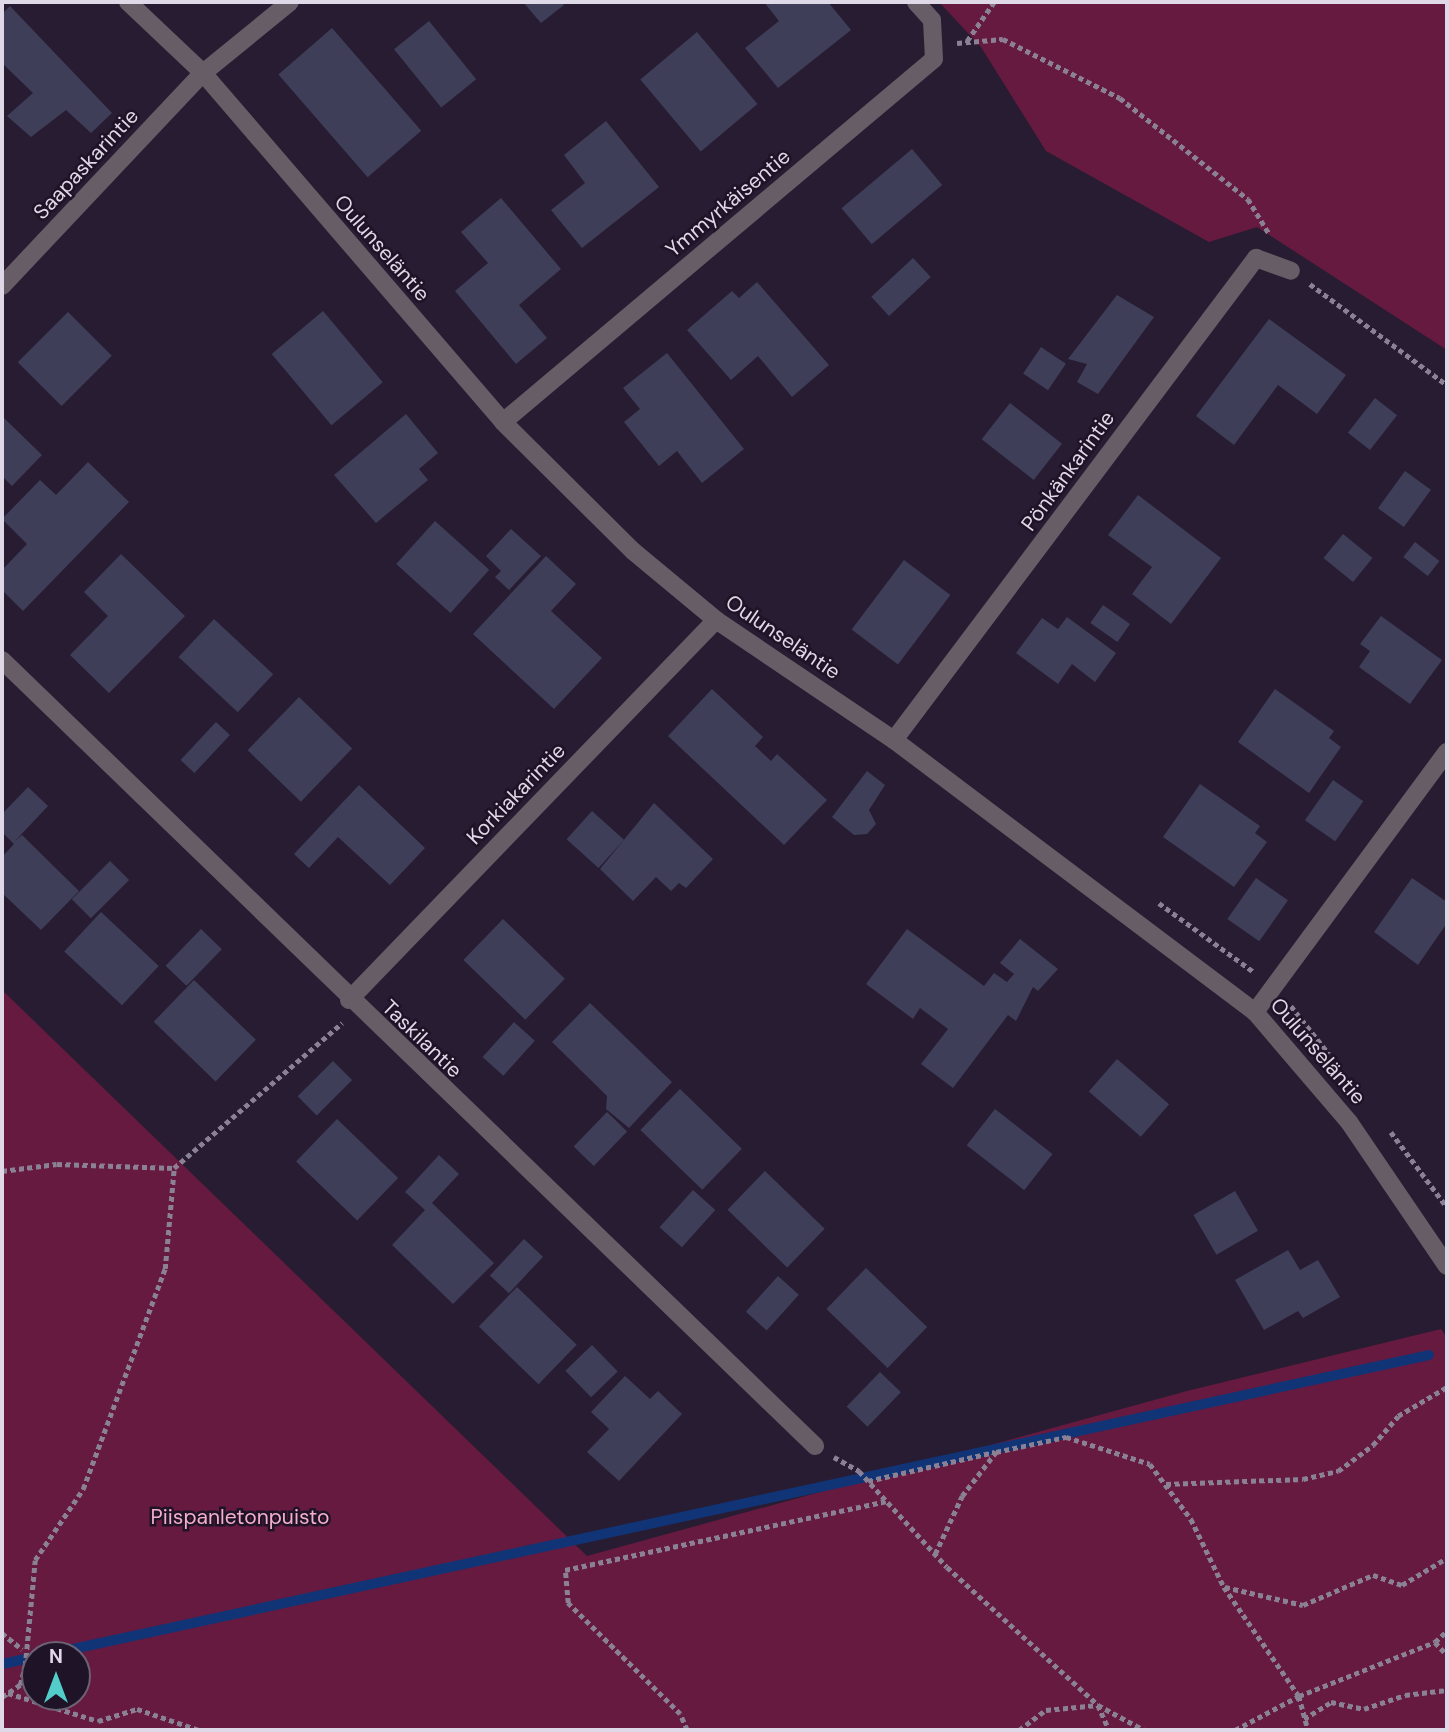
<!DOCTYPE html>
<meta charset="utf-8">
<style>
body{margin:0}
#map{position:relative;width:1449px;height:1732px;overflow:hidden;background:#281c33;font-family:"DM Sans",sans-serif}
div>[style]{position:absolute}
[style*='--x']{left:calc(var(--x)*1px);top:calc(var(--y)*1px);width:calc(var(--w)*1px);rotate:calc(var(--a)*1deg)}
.green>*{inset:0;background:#671a40}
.stream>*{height:10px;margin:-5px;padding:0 5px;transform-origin:5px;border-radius:5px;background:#113476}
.building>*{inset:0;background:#3e3e58;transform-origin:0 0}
.path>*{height:4.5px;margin-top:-2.25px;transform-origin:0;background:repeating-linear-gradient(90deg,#8a8194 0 5px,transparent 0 8.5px)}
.minor>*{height:18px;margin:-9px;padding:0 9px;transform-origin:9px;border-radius:9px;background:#675d66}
span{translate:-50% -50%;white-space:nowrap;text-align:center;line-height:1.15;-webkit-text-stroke:5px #1f1328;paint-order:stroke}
.street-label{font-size:21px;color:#dfd8e7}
.park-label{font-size:21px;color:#f5adc9}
.frame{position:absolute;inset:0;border:4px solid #dfd8e7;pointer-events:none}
.north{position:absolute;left:21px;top:1641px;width:70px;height:70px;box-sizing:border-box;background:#1f1328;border:2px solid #6c6274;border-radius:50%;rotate:0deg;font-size:19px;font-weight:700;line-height:28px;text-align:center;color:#dfd8e7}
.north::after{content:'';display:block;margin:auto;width:24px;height:32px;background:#53cdc9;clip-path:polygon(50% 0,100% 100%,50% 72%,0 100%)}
</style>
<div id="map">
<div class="green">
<i style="clip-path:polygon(939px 2px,1447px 2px,1447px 350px,1257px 227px,1209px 242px,1046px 151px,981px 47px)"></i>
<i style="clip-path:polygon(evenodd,2px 990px,587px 1556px,1187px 1391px,1441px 1329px,1447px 1338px,1447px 1730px,2px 1730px,2px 990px,35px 1655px,77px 1655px,77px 1697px,35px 1697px,35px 1655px)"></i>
</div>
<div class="stream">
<i style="--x:45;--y:1655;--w:1416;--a:-12.23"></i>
<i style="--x:2;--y:1664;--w:34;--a:-12"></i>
</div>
<div class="building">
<i style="clip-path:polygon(523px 2px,561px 2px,564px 5px,541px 23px)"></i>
<i style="clip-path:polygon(764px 2px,828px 2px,851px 30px,778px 88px,745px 48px,779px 21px)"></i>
<i style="clip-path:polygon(10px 6px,112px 113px,91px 133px,66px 110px,31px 137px,7px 116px,33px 93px,2px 63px,2px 14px)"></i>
<i style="left:429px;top:21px;width:75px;height:45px;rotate:51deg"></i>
<i style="left:332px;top:28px;width:136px;height:71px;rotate:49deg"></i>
<i style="left:697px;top:32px;width:94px;height:74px;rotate:50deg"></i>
<i style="clip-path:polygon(606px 121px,659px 187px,582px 248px,551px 210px,585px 183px,564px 155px)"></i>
<i style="left:912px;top:149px;width:47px;height:92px;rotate:50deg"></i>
<i style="clip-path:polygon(501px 198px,561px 269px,519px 305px,547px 338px,516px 364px,455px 291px,488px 263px,461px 232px)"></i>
<i style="left:913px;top:258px;width:26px;height:57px;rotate:47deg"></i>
<i style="clip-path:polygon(757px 282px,829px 365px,792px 397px,758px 356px,731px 380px,687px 330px,732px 291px,739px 298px)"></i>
<i style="clip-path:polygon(1117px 295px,1154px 317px,1098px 394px,1077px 382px,1087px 364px,1068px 359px)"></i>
<i style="left:323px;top:311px;width:93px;height:67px;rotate:50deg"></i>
<i style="left:68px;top:312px;width:62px;height:71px;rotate:45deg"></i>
<i style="clip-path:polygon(1269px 319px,1346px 375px,1317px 414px,1278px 385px,1234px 445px,1196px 416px)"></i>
<i style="left:1041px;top:347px;width:30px;height:32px;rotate:34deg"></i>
<i style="clip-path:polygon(667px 353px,744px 449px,702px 483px,677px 451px,659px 466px,624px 422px,640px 409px,623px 388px)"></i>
<i style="left:1375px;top:398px;width:28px;height:44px;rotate:38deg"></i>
<i style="left:1010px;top:403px;width:66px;height:46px;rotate:38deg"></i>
<i style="clip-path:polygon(406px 414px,438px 453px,419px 469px,428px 480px,376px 523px,334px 475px)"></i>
<i style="clip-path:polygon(2px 416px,42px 455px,12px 486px,2px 476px)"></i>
<i style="clip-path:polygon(88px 462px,129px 502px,23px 611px,2px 590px,2px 570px,27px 544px,2px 519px,40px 480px,56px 495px)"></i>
<i style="left:1405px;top:471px;width:32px;height:46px;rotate:36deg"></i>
<i style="clip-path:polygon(1138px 495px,1221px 558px,1171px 624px,1132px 594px,1152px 567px,1108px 535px)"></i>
<i style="left:435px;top:521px;width:73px;height:58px;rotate:42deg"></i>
<i style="clip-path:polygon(511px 529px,541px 556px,509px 590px,495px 577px,501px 571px,486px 556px)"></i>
<i style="left:1343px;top:534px;width:38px;height:31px;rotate:39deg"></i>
<i style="left:1415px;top:542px;width:31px;height:19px;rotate:38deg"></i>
<i style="clip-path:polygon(121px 554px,185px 616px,109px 693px,70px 655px,108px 616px,84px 592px)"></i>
<i style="clip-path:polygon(546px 556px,576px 584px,551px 611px,602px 658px,554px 709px,473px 634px)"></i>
<i style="left:904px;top:560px;width:58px;height:87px;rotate:37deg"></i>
<i style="left:1103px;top:605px;width:33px;height:22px;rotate:35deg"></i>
<i style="clip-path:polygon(1381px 616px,1442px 660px,1410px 704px,1359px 667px,1370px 651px,1360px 644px)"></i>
<i style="clip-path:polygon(1067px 617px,1116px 653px,1095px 682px,1072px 664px,1058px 684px,1016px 653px,1042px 618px,1058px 629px)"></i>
<i style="left:214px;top:619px;width:81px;height:52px;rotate:43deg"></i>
<i style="clip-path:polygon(712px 689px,763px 737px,755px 746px,771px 761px,777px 754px,827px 800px,784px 845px,668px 736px)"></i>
<i style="clip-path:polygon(1275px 689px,1334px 731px,1329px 738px,1341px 747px,1309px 793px,1238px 742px)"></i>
<i style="left:299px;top:697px;width:74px;height:74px;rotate:44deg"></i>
<i style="left:216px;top:722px;width:19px;height:52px;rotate:43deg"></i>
<i style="clip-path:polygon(867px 771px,885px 785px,869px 810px,876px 824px,867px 834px,854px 835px,832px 817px)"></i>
<i style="left:1333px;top:780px;width:37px;height:49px;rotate:35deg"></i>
<i style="clip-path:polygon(1200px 784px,1260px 826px,1255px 833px,1267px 842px,1234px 887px,1163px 837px)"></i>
<i style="clip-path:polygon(359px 785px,425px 848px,390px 885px,338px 837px,309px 868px,294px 854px)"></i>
<i style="clip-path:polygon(28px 787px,48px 806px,15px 841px,22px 835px,79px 891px,41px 930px,2px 893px,2px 857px,14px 844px,2px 832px,2px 814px)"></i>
<i style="clip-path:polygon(654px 803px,713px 859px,686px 888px,679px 883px,671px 891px,656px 877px,633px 901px,600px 869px)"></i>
<i style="left:592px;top:811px;width:43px;height:38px;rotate:42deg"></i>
<i style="left:110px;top:861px;width:27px;height:54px;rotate:45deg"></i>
<i style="left:1256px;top:878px;width:39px;height:50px;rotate:35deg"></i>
<i style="clip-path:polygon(1412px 878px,1447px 902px,1447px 923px,1418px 965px,1374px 932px)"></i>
<i style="left:101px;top:912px;width:79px;height:54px;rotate:43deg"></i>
<i style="left:503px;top:919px;width:86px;height:57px;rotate:44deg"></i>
<i style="left:201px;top:929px;width:29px;height:51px;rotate:44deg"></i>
<i style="clip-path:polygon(907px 929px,984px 986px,994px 973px,1007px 982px,1014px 974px,1000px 963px,1020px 939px,1058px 969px,1038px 991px,1033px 987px,1016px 1021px,1008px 1015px,953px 1088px,921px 1064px,948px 1029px,920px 1008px,913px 1019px,866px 984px)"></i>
<i style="left:194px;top:980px;width:86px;height:58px;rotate:44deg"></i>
<i style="clip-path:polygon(590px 1003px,672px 1082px,629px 1128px,606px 1109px,607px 1096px,552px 1042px)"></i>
<i style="left:514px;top:1022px;width:28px;height:47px;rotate:42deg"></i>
<i style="left:1117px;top:1059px;width:69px;height:43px;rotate:41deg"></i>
<i style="left:333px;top:1061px;width:27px;height:50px;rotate:45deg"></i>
<i style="left:680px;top:1089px;width:86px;height:57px;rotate:44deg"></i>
<i style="left:995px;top:1109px;width:73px;height:46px;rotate:38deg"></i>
<i style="left:607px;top:1112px;width:28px;height:48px;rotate:44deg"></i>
<i style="left:337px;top:1119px;width:85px;height:59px;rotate:44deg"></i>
<i style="clip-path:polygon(439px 1155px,459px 1174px,432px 1203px,494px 1263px,453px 1304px,392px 1245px,425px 1210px,405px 1192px)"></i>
<i style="left:765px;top:1171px;width:83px;height:54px;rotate:44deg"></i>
<i style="left:693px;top:1190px;width:30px;height:50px;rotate:42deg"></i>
<i style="left:1235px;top:1191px;width:46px;height:48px;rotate:60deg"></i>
<i style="left:524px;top:1239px;width:26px;height:50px;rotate:43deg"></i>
<i style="clip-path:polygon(1288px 1250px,1300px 1270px,1318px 1260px,1340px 1297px,1303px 1318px,1298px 1311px,1264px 1330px,1235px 1280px)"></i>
<i style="left:866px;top:1268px;width:85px;height:57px;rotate:44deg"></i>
<i style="left:778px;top:1276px;width:28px;height:48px;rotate:42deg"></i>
<i style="left:517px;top:1287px;width:83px;height:55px;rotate:44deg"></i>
<i style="left:592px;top:1345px;width:37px;height:37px;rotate:46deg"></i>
<i style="left:880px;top:1372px;width:29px;height:48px;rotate:44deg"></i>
<i style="clip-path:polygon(625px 1376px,650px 1399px,658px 1391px,682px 1414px,619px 1481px,587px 1452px,609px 1429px,591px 1412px)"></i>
</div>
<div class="path">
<i style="--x:967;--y:41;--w:47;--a:-55.3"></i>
<i style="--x:957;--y:43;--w:46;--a:-5"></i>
<i style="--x:1003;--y:39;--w:131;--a:26.8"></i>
<i style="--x:1120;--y:98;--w:163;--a:38.3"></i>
<i style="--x:1248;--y:199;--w:42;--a:58.6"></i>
<i style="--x:1310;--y:284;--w:170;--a:36.4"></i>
<i style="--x:1159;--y:903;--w:117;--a:36"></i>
<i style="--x:1291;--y:1006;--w:61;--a:51.6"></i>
<i style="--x:1391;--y:1132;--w:94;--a:53.3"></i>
<i style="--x:2;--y:1171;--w:55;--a:-7.3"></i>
<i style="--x:57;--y:1164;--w:117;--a:2"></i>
<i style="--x:174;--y:1168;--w:222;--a:-40.8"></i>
<i style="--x:834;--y:1457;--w:29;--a:29"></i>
<i style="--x:859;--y:1471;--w:130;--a:47.5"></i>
<i style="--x:947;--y:1567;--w:205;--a:42.4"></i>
<i style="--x:1098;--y:1705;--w:52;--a:28.5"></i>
<i style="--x:868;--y:1481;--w:130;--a:-12.9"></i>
<i style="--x:1166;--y:1484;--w:137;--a:-2.1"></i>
<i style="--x:1303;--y:1479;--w:36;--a:-13"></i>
<i style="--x:1338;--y:1471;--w:44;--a:-36.6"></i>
<i style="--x:1373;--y:1445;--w:38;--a:-49"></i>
<i style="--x:1398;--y:1416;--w:57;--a:-30.6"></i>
<i style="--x:935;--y:1554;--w:64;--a:-65"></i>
<i style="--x:962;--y:1496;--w:56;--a:-52.3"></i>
<i style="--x:996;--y:1452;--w:72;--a:-12.1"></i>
<i style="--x:1066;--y:1437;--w:88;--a:17.8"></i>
<i style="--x:1150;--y:1464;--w:69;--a:53.3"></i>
<i style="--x:1191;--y:1519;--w:76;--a:64.1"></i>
<i style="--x:1224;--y:1587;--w:132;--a:55.5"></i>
<i style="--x:1299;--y:1696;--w:35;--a:75"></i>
<i style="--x:1225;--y:1587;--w:80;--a:13"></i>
<i style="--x:1303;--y:1605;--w:76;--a:-23.2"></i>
<i style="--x:1373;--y:1575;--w:31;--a:19"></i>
<i style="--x:1402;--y:1585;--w:52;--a:-31"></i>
<i style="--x:2;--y:1633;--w:26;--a:39"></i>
<i style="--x:1435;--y:1642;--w:18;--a:47"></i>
<i style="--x:8;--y:1693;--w:94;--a:17.3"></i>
<i style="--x:98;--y:1721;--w:41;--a:-17.1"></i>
<i style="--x:137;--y:1709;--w:65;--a:18.7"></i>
<i style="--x:2;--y:1697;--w:22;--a:-34"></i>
<i style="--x:20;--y:1685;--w:20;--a:-75"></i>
<i style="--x:25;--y:1666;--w:106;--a:-84.6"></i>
<i style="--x:35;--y:1560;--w:86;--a:-55.9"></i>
<i style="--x:83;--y:1489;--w:235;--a:-69.6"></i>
<i style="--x:165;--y:1269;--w:101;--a:-84.9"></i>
<i style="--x:1304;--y:1719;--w:32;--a:-32"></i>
<i style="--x:1331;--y:1702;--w:34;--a:12"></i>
<i style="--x:1364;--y:1709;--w:43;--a:-18.9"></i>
<i style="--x:1405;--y:1695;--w:42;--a:-6.8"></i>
<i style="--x:687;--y:1730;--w:17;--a:-114"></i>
<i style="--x:680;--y:1714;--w:158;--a:-135.3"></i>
<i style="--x:568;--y:1603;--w:33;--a:-95"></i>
<i style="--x:565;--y:1570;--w:328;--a:-12.1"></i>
<i style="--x:1019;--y:1730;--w:34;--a:-37"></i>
<i style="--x:1046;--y:1710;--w:52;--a:-5.5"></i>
<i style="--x:1098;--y:1705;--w:27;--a:66"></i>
<i style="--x:1235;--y:1730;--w:72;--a:-28"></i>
<i style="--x:1299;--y:1696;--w:146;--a:-21.7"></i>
<i style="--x:1435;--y:1642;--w:16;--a:-43"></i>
</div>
<div class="minor">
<i style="--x:128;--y:2;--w:103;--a:43.4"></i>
<i style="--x:203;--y:73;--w:460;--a:49.3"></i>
<i style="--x:503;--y:422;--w:183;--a:44.8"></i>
<i style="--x:633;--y:551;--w:108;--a:39.7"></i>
<i style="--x:716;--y:620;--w:215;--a:34"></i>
<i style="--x:894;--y:740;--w:452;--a:37"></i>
<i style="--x:1255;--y:1012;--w:145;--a:49.5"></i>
<i style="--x:1349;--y:1122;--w:174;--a:55.8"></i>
<i style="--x:2;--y:286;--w:293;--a:-46.7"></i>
<i style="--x:203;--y:73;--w:112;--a:-39.2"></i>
<i style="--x:503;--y:422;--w:563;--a:-40.11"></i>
<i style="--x:934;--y:59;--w:39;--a:-93"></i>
<i style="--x:932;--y:20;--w:24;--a:-132"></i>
<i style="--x:2;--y:660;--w:1131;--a:44.03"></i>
<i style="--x:894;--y:740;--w:603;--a:-53.09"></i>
<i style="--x:1256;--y:258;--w:37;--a:20"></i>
<i style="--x:349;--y:1000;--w:528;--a:-46"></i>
<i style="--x:1255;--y:1012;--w:323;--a:-53.6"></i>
</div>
<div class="street-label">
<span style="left:86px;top:164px;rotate:-47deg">Saapaskarintie</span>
<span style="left:728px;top:203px;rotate:-40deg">Ymmyrkäisentie</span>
<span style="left:382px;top:248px;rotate:49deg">Oulunseläntie</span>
<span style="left:1068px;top:471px;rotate:-54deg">Pönkänkarintie</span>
<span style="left:783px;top:637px;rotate:34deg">Oulunseläntie</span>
<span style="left:516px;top:794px;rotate:-46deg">Korkiakarintie</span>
<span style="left:422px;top:1039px;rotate:44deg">Taskilantie</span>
<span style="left:1318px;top:1051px;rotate:49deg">Oulunseläntie</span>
</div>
<div class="park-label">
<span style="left:240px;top:1517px">Piispanletonpuisto</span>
</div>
<div class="frame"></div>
<div class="north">N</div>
</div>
